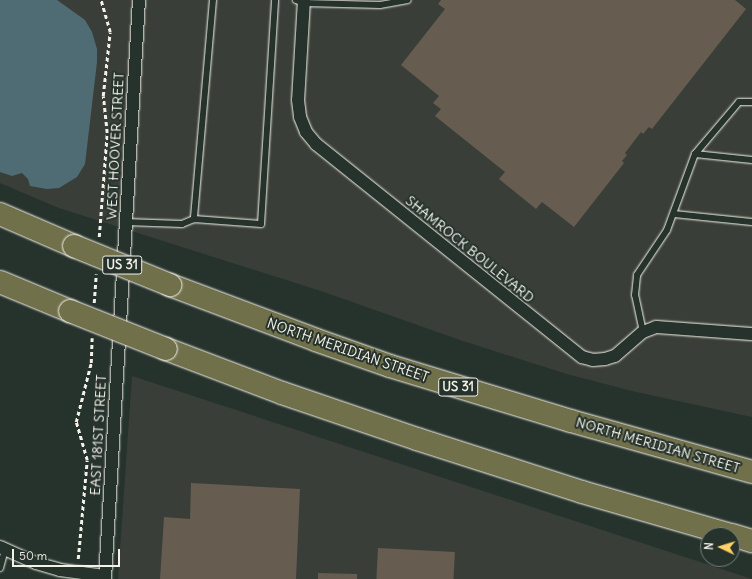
<!DOCTYPE html>
<style>
body{margin:0}
#map{position:relative;width:752px;height:579px;overflow:hidden;background:#26332d;font-family:Delius,sans-serif}
div>[style]{position:absolute}
[style*='--x']{left:calc(var(--x)*1px);top:calc(var(--y)*1px);width:calc(var(--w)*1px);rotate:calc(var(--a)*1deg)}
.built>*{inset:0;background:#393f38}
.water>*{inset:0;background:#4f6c75}
.building>*{inset:0;background:#665c50;transform-origin:0 0}
.path>*{height:2.5px;margin-top:-1.25px;transform-origin:0;background:repeating-linear-gradient(90deg,#f4f1e8 0 4px,transparent 0 7px)}
.roads{filter:drop-shadow(0 0 1px #f4f1e8) drop-shadow(0 0 1px #f4f1e8)}
.service>*{height:6px;margin:-3px;padding:0 3px;transform-origin:3px;border-radius:3px;background:#26332d}
.minor>*{height:12px;margin:-6px;padding:0 6px;transform-origin:6px;border-radius:6px;background:#26332d}
.motorway>*{height:22px;margin:-11px;padding:0 11px;transform-origin:11px;border-radius:11px;background:#70704a}
.bridges{filter:drop-shadow(0 0 1px #f4f1e8) drop-shadow(0 0 1px #f4f1e8)}
.motorway-bridge>*{height:22px;margin:-11px;padding:0 11px;transform-origin:11px;border-radius:11px;background:#70704a}
span{translate:-50% -50%;white-space:nowrap;text-align:center;line-height:1.15;-webkit-text-stroke:4px #26332d;paint-order:stroke}
.shield-label span{padding:1px 3px;background:#26332d;border:1px solid;border-radius:3px;-webkit-text-stroke-width:0}
.shield-label{font-size:13px;color:#f4f1e8;font-weight:700}
.street-label{font-size:14px;color:#f4f1e8}
.north{position:absolute;left:700px;top:527px;width:40px;height:40px;box-sizing:border-box;background:#26332d;border:1px solid #787f78;border-radius:50%;rotate:274deg;font-size:11px;font-weight:700;line-height:16px;text-align:center;color:#f4f1e8}
.north::after{content:'';display:block;margin:auto;width:14px;height:18px;background:#ffd166;clip-path:polygon(50% 0,100% 100%,50% 72%,0 100%)}
.scale{position:absolute;left:12px;top:549px;width:108px;height:18px;box-sizing:border-box;border:2px solid #f4f1e8;border-top:0;padding-left:5px;font-size:12px;line-height:14px;white-space:nowrap;color:#f4f1e8;-webkit-text-stroke:3px #26332d;paint-order:stroke}
</style>
<div id="map">
<div class="built">
<i style="clip-path:polygon(0 0,752px 0,752px 417px,632px 391px,567px 374px,460px 340px,321px 291px,59px 208px,0 183px)"></i>
<i style="clip-path:polygon(132px 376px,752px 579px,118px 579px)"></i>
</div>
<div class="water">
<i style="clip-path:polygon(0 0,57px 0,85px 20px,92px 32px,97px 49px,97px 62px,85px 164px,77px 177px,59px 188px,47px 189px,30px 186px,28px 179px,22px 173px,12px 176px,0 172px)"></i>
</div>
<div class="building">
<i style="clip-path:polygon(441px 0,735px 0,746px 9px,652px 129px,649px 127px,643px 134px,641px 132px,625px 153px,627px 155px,622px 161px,624px 163px,574px 227px,542px 202px,536px 209px,499px 179px,505px 172px,435px 116px,441px 109px,433px 103px,439px 96px,401px 65px,445px 9px,438px 4px)"></i>
<i style="clip-path:polygon(191px 483px,300px 489px,296px 579px,160px 579px,164px 517px,190px 519px)"></i>
<i style="left:378px;top:548px;width:77px;height:31px;rotate:3deg"></i>
<i style="clip-path:polygon(318px 573px,357px 574px,357px 579px,318px 579px)"></i>
</div>
<div class="path">
<i style="--x:99;--y:237;--w:104;--a:-85.6"></i>
<i style="--x:107;--y:133;--w:37;--a:-96"></i>
<i style="--x:103;--y:96;--w:64;--a:-83.8"></i>
<i style="--x:110;--y:32;--w:33;--a:-106"></i>
<i style="--x:94;--y:303;--w:29;--a:-86"></i>
<i style="--x:78;--y:559;--w:99;--a:-84.8"></i>
<i style="--x:87;--y:460;--w:40;--a:-106"></i>
<i style="--x:76;--y:422;--w:61;--a:-75.7"></i>
<i style="--x:91;--y:363;--w:25;--a:-88"></i>
</div>
<div class="roads">
<div class="service">
<i style="--x:213;--y:0;--w:220;--a:95"></i>
<i style="--x:194;--y:219;--w:67;--a:4.3"></i>
<i style="--x:261;--y:224;--w:224;--a:-86.4"></i>
<i style="--x:296;--y:0;--w:9;--a:21"></i>
<i style="--x:304;--y:3;--w:76;--a:1.5"></i>
<i style="--x:380;--y:5;--w:28;--a:-10"></i>
<i style="--x:695;--y:154;--w:57;--a:6"></i>
<i style="--x:674;--y:214;--w:78;--a:5.9"></i>
<i style="--x:125;--y:222;--w:57;--a:2"></i>
<i style="--x:182;--y:224;--w:13;--a:-23"></i>
<i style="--x:643;--y:332;--w:38;--a:-102"></i>
<i style="--x:635;--y:295;--w:20;--a:-84"></i>
<i style="--x:637;--y:275;--w:54;--a:-56.3"></i>
<i style="--x:667;--y:230;--w:81;--a:-69.8"></i>
<i style="--x:695;--y:154;--w:68;--a:-49.8"></i>
<i style="--x:739;--y:102;--w:13;--a:0"></i>
<i style="--x:0;--y:568;--w:20;--a:-75"></i>
</div>
<div class="minor">
<i style="--x:304;--y:0;--w:100;--a:93.4"></i>
<i style="--x:298;--y:100;--w:17;--a:83"></i>
<i style="--x:300;--y:117;--w:16;--a:68"></i>
<i style="--x:306;--y:132;--w:16;--a:50"></i>
<i style="--x:316;--y:144;--w:341;--a:38.7"></i>
<i style="--x:582;--y:357;--w:11;--a:15"></i>
<i style="--x:593;--y:360;--w:12;--a:-5"></i>
<i style="--x:605;--y:359;--w:10;--a:-17"></i>
<i style="--x:615;--y:356;--w:37;--a:-41"></i>
<i style="--x:643;--y:332;--w:14;--a:-21"></i>
<i style="--x:656;--y:327;--w:96;--a:4.2"></i>
<i style="--x:0;--y:547;--w:39;--a:24"></i>
<i style="--x:36;--y:563;--w:25;--a:16"></i>
<i style="--x:60;--y:570;--w:45;--a:7.6"></i>
<i style="--x:105;--y:579;--w:580;--a:-86.64"></i>
</div>
<div class="motorway">
<i style="--x:0;--y:214;--w:81;--a:23.4"></i>
<i style="--x:0;--y:282;--w:76;--a:22.5"></i>
<i style="--x:170;--y:285;--w:156;--a:20.6"></i>
<i style="--x:316;--y:340;--w:78;--a:19.4"></i>
<i style="--x:390;--y:366;--w:189;--a:16.9"></i>
<i style="--x:571;--y:421;--w:188;--a:15.7"></i>
<i style="--x:166;--y:349;--w:124;--a:20.8"></i>
<i style="--x:282;--y:393;--w:143;--a:18.8"></i>
<i style="--x:417;--y:439;--w:173;--a:17.8"></i>
<i style="--x:582;--y:492;--w:155;--a:16.1"></i>
<i style="--x:732;--y:535;--w:21;--a:17"></i>
</div>
</div>
<div class="bridges">
<div class="motorway-bridge">
<i style="--x:74;--y:246;--w:104;--a:22.1"></i>
<i style="--x:70;--y:311;--w:103;--a:21.6"></i>
</div>
</div>
<div class="shield-label">
<span style="left:122px;top:265px">US 31</span>
<span style="left:458px;top:387px">US 31</span>
</div>
<div class="street-label">
<span style="left:115px;top:146px;rotate:-87deg">WEST HOOVER STREET</span>
<span style="left:470px;top:249px;rotate:39deg">SHAMROCK BOULEVARD</span>
<span style="left:348px;top:350px;rotate:19deg">NORTH MERIDIAN STREET</span>
<span style="left:98px;top:435px;rotate:-87deg">EAST 181ST STREET</span>
<span style="left:658px;top:445px;rotate:16deg">NORTH MERIDIAN STREET</span>
</div>
<div class="north">N</div>
<div class="scale">50 m</div>
</div>
